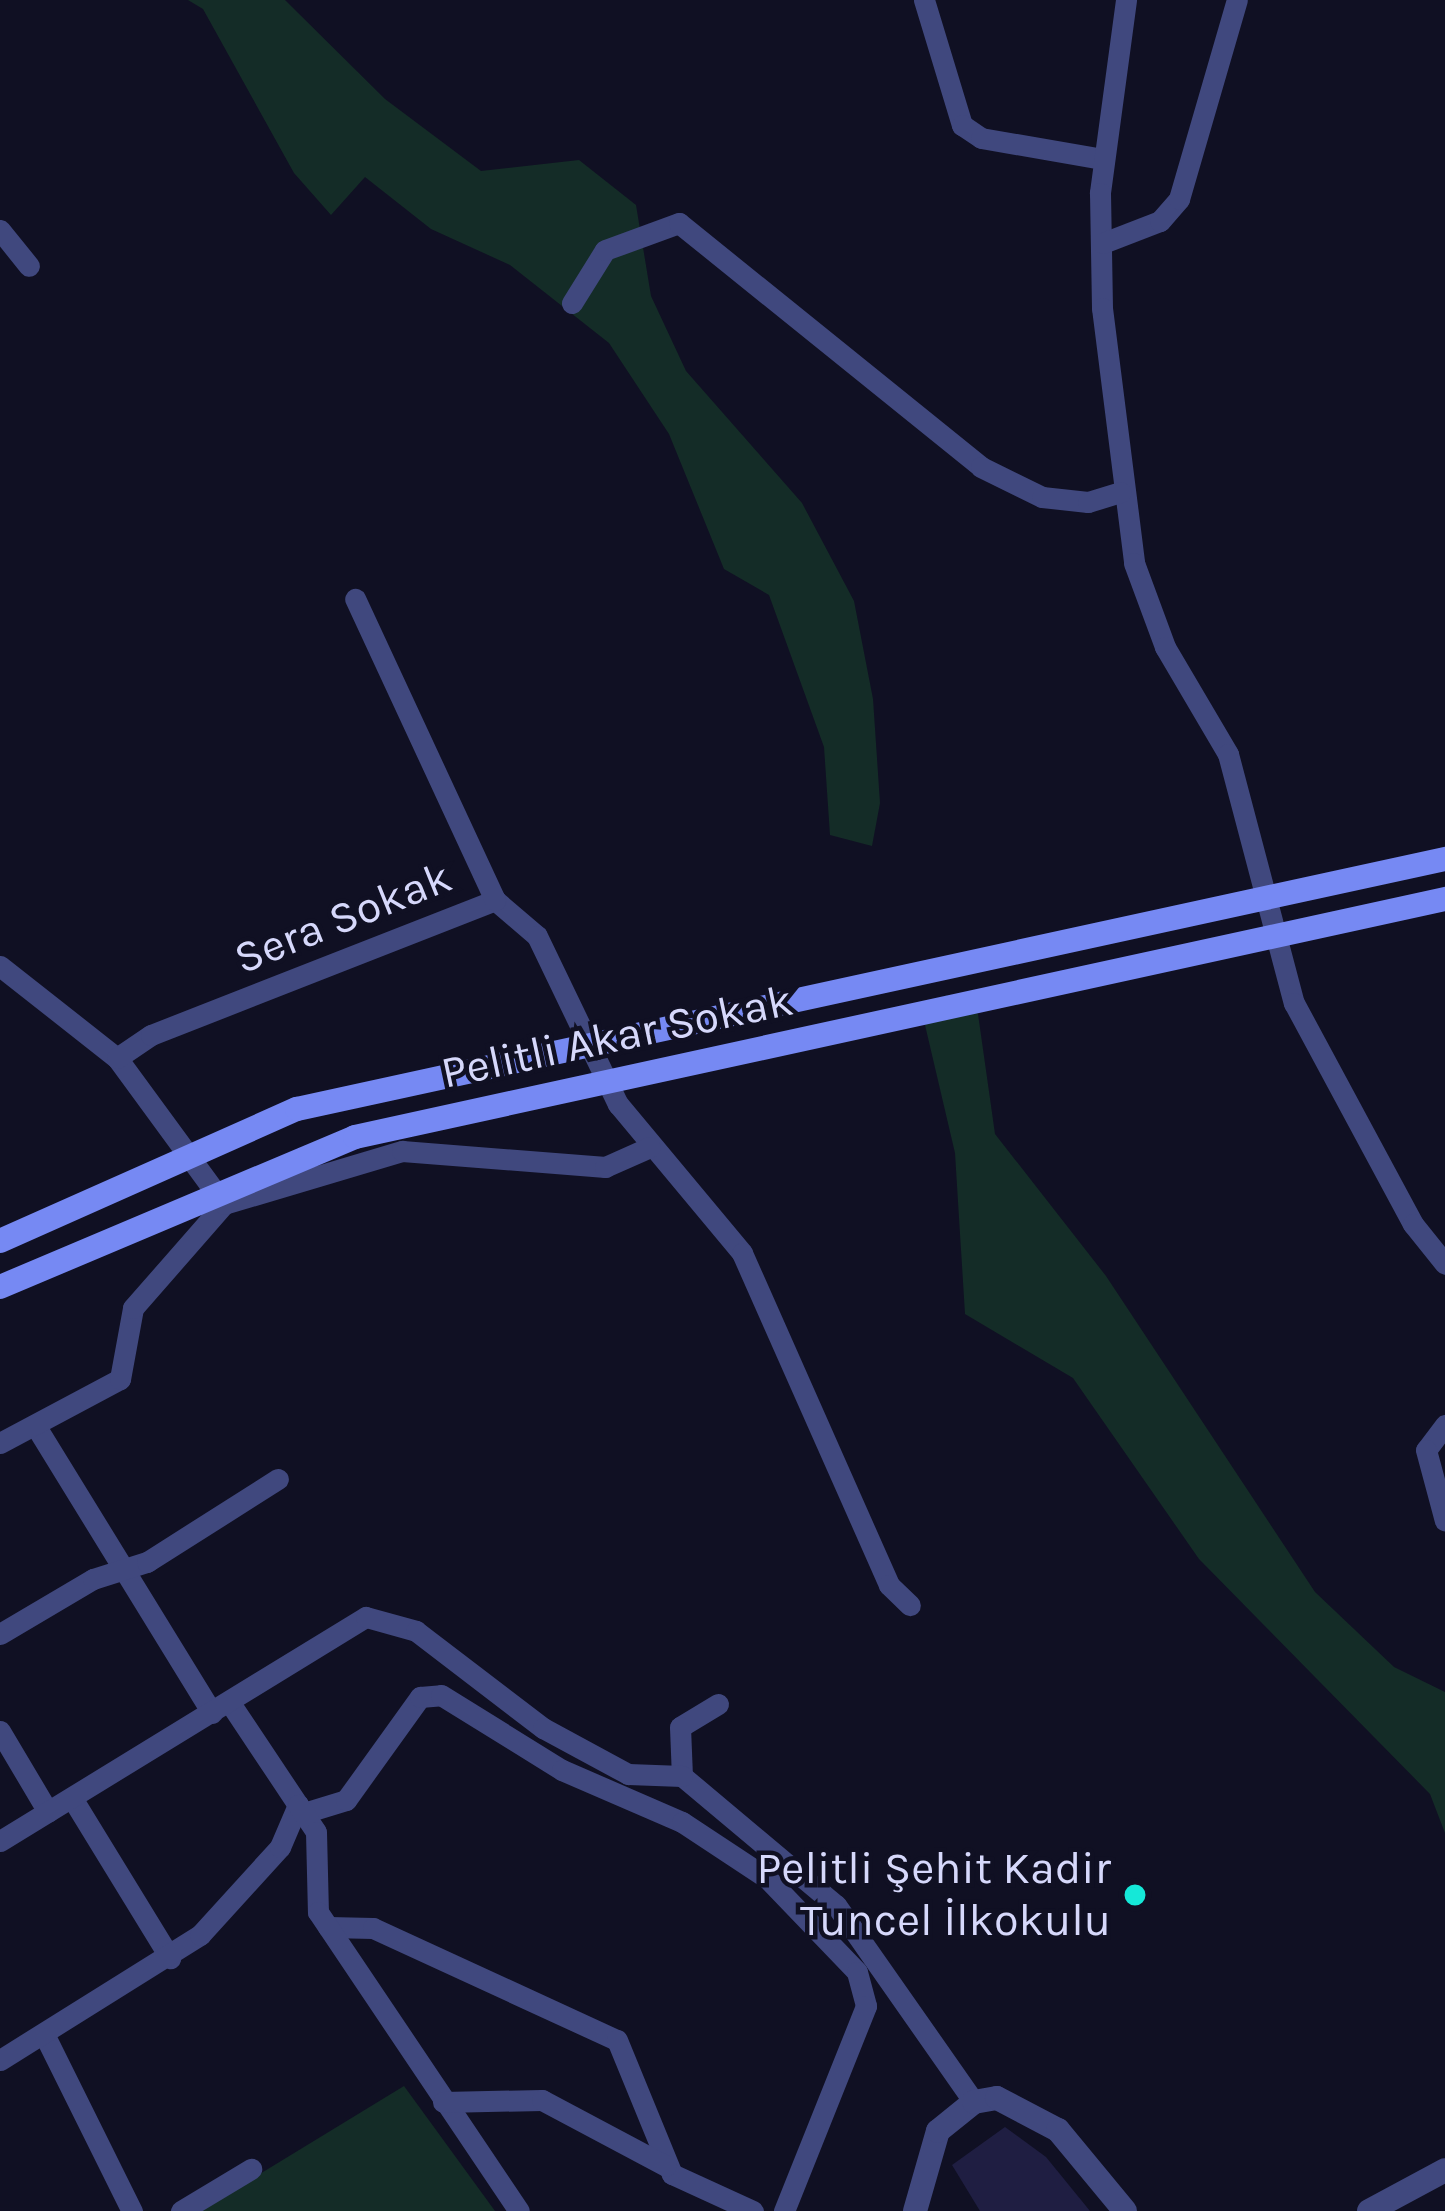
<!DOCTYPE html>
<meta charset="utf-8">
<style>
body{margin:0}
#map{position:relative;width:1445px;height:2211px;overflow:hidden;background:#101023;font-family:Karla,sans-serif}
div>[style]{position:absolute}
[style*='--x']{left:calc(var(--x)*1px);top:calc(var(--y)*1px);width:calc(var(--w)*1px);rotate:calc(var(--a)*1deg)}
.green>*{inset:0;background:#142c27}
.building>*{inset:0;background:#1f1e42}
.minor>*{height:21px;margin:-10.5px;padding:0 10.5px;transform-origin:10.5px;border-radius:10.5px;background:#40487e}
.tertiary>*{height:24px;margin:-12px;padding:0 12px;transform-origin:12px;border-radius:12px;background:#40487e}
.secondary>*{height:24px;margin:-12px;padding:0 12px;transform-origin:12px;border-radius:12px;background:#7689f3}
.dots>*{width:33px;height:33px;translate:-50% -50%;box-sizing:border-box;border:6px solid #101023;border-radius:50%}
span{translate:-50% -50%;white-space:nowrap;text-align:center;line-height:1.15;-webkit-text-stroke:9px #101023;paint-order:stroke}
.street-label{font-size:45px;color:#d6d8fb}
.poi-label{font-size:45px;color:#d6d8fb}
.right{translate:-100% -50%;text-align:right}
</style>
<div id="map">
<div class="green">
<i style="clip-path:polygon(188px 0,285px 0,385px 99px,481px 171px,579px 160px,636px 205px,651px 296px,686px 371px,802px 503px,854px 601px,873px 699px,880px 803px,872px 846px,830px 835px,824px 747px,769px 595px,724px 569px,669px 434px,609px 343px,510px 265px,431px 229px,365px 177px,331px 215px,294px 173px,203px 9px)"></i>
<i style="clip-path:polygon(946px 995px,978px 1014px,995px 1134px,1106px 1276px,1315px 1592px,1394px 1667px,1445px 1692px,1445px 1833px,1430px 1794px,1199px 1559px,1073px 1378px,965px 1314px,955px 1153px,925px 1025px)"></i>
<i style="clip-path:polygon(404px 2086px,495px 2211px,199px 2211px)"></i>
</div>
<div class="building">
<i style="clip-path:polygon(1005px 2127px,1046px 2157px,1090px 2211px,980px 2211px,952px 2165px)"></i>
</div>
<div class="minor">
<i style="--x:924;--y:0;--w:131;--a:73.1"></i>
<i style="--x:962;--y:125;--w:23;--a:34"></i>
<i style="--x:981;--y:138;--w:124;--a:9.8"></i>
<i style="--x:1126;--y:0;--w:195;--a:97.7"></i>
<i style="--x:1100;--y:193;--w:115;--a:89"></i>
<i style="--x:1102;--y:308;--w:257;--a:82.8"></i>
<i style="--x:1134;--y:563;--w:90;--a:69.7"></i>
<i style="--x:1165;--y:647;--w:124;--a:59.5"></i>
<i style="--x:1228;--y:754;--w:258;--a:75.2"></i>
<i style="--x:1294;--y:1003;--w:251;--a:61.7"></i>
<i style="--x:1413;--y:1224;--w:51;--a:51.3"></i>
<i style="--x:0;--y:230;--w:46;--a:51.1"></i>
<i style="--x:1103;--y:243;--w:61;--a:-21.1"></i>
<i style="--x:1160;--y:221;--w:29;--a:-49"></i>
<i style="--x:1179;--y:199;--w:207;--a:-73.8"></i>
<i style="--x:572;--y:303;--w:62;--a:-58.1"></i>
<i style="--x:605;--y:250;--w:79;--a:-20"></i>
<i style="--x:679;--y:223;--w:388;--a:38.9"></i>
<i style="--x:981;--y:467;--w:68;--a:26.2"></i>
<i style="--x:1042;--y:497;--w:46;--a:6.2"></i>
<i style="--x:1088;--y:502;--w:34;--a:-17"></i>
<i style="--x:495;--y:900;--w:55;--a:40.6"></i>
<i style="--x:537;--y:936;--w:187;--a:64.3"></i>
<i style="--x:618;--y:1104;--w:194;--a:50.2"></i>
<i style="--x:742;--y:1253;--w:363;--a:66.1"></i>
<i style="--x:889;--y:1585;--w:29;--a:44"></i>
<i style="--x:0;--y:966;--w:149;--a:38.2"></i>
<i style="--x:117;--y:1058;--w:181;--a:53.8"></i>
<i style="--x:117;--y:1058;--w:41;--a:-34.1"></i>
<i style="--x:151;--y:1035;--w:370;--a:-21.4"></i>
<i style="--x:495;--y:900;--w:332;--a:-114.9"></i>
<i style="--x:35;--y:1425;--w:338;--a:58.4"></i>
<i style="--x:1445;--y:1425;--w:31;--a:127"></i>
<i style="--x:1426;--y:1450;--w:73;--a:75"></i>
<i style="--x:0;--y:1443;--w:136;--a:-28.1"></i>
<i style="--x:120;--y:1379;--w:72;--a:-79.6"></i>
<i style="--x:133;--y:1308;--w:138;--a:-48.8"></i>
<i style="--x:224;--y:1204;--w:186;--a:-16.6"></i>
<i style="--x:402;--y:1151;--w:204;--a:4.5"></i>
<i style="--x:605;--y:1167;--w:49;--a:-24"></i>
<i style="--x:0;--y:1634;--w:108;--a:-30.6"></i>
<i style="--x:93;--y:1579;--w:57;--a:-17.5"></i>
<i style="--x:147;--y:1562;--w:155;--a:-32.4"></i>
<i style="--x:230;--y:1703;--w:123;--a:56.3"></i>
<i style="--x:718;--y:1704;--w:44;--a:148.8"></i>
<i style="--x:680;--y:1727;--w:49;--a:87.7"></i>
<i style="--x:682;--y:1776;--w:201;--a:40"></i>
<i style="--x:836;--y:1905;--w:241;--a:55"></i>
<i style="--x:0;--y:1731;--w:94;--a:59.3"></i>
<i style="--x:72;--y:1798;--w:188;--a:58.5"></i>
<i style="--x:307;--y:1812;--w:41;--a:-17.1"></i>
<i style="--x:346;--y:1800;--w:127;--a:-54.3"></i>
<i style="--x:420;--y:1697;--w:21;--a:-5"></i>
<i style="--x:441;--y:1695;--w:142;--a:31.8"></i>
<i style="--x:562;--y:1770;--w:131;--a:23.4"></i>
<i style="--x:682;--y:1822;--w:102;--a:33.4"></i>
<i style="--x:767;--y:1878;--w:130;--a:46.2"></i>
<i style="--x:857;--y:1972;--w:35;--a:75"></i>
<i style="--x:866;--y:2006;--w:221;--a:111.8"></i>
<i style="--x:0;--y:1841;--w:429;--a:-31.5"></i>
<i style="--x:366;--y:1617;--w:52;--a:15.6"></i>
<i style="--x:416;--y:1631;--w:160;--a:37.4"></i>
<i style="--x:543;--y:1728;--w:97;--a:28.4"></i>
<i style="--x:628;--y:1774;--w:54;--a:2.1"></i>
<i style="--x:328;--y:1927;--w:45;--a:1.3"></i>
<i style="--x:373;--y:1928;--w:268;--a:24.7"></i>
<i style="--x:617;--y:2040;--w:145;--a:67.7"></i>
<i style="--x:672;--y:2174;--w:89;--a:24.6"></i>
<i style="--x:44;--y:2034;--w:198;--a:63.6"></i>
<i style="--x:0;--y:2060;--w:236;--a:-32"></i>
<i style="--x:200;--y:1935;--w:119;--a:-47.7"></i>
<i style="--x:280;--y:1847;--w:46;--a:-66.8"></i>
<i style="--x:298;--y:1805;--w:32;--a:56"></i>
<i style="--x:316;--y:1832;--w:80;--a:88.6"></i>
<i style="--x:318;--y:1912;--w:360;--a:56.1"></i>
<i style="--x:443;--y:2102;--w:99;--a:-1.2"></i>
<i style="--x:542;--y:2100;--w:140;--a:28"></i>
<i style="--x:181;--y:2211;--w:82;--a:-31"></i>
</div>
<div class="tertiary">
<i style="--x:915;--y:2211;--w:83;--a:-74"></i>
<i style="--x:938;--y:2131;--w:46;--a:-38.9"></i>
<i style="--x:974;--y:2102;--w:23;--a:-10"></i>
<i style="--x:997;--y:2098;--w:69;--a:27.7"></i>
<i style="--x:1058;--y:2130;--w:105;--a:50.4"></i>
<i style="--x:1369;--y:2211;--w:86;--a:-28.3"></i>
</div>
<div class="secondary">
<i style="--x:0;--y:1241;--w:325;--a:-24"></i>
<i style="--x:297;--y:1109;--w:1175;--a:-12.29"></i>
<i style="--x:0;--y:1287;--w:385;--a:-22.9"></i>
<i style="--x:355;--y:1137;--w:1116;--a:-12.32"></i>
</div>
<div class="dots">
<i style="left:1135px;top:1895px;background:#15e8d8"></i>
</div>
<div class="street-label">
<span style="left:343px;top:918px;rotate:-22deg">Sera Sokak</span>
<span style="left:617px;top:1037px;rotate:-12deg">Pelitli Akar Sokak</span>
</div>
<div class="poi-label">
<span class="right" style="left:1111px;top:1895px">Pelitli Şehit Kadir<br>Tuncel İlkokulu</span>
</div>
</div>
